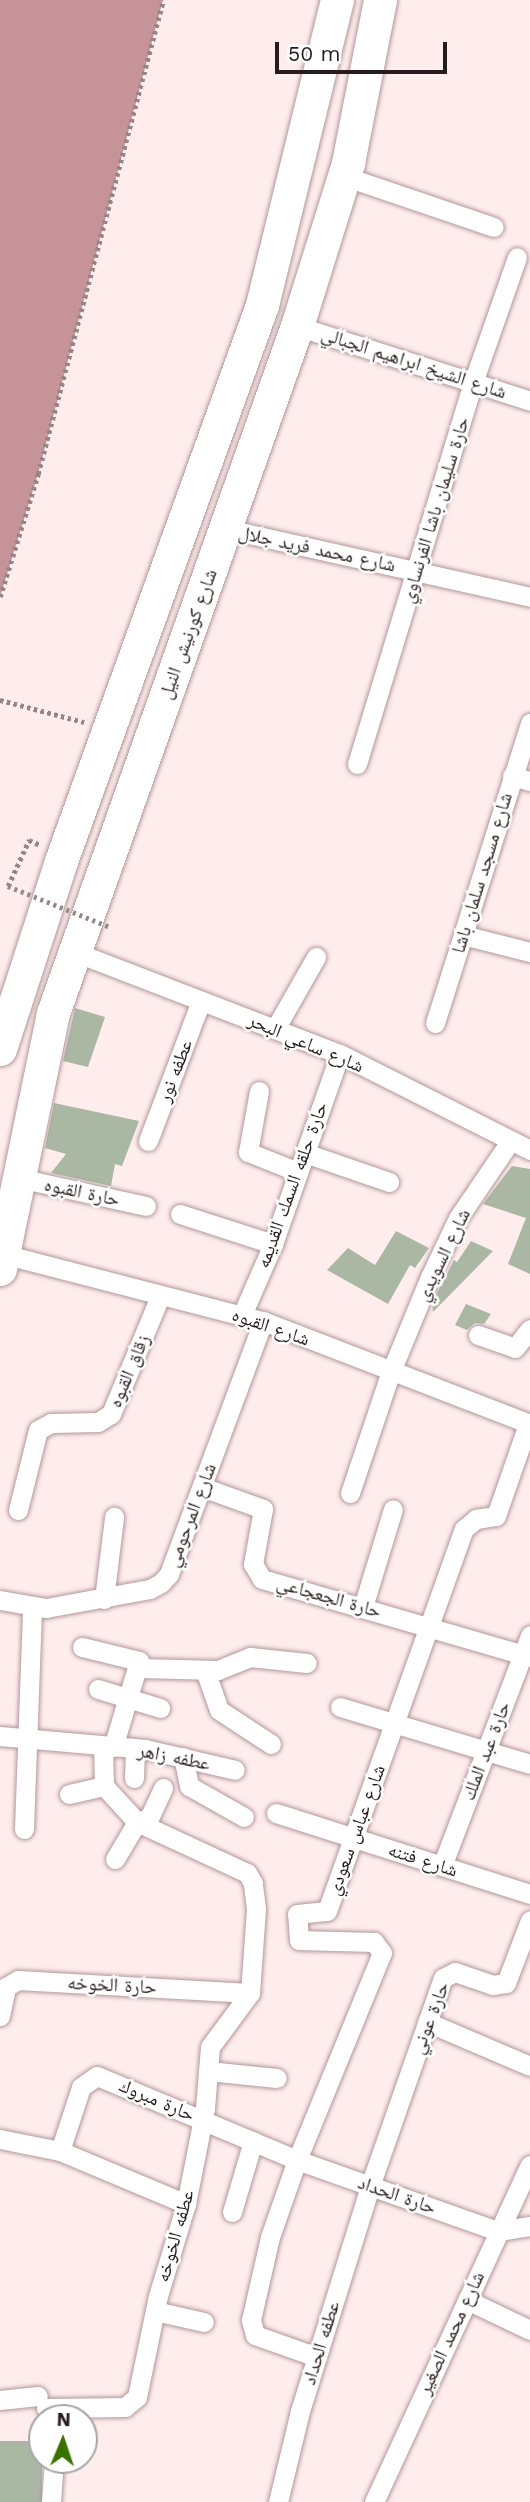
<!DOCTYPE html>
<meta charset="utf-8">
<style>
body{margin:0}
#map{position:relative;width:530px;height:2502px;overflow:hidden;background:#ffedee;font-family:"Work Sans","Noto Naskh Arabic",sans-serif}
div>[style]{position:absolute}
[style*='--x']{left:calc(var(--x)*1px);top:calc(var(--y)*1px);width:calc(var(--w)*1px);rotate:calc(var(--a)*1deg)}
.water>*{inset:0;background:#c69398}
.building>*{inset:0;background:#aab8a3;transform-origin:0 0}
.path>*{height:4.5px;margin-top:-2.25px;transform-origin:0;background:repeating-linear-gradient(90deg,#948687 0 3.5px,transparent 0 7px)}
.roads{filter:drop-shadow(0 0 2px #b29799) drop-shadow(0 0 2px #b29799)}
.minor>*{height:19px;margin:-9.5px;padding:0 9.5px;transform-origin:9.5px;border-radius:9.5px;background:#fff}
.trunk>*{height:33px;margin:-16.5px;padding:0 16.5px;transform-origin:16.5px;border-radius:16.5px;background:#fff}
.path-bridge>*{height:4.5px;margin-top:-2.25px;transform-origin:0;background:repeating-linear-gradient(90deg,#948687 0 3.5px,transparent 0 7px)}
span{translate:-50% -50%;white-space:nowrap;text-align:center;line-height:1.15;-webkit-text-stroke:5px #fff;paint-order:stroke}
.street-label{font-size:19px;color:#261c1d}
.north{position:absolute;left:28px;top:2404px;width:70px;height:70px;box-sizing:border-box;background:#fff;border:2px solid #a8a4a5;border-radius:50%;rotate:2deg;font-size:19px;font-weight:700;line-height:28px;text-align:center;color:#261c1d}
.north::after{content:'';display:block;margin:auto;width:24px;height:32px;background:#387201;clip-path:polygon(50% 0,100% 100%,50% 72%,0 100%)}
.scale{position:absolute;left:275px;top:42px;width:172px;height:32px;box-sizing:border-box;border:4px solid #261c1d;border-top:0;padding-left:9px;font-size:21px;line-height:24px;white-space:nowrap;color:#261c1d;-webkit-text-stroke:5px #fff;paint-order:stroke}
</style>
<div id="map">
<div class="water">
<i style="clip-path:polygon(0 0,163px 0,38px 474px,0 597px)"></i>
</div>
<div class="building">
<i style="clip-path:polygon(75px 1008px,105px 1017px,88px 1067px,63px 1061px)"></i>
<i style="clip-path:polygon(54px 1103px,139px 1121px,122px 1166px,115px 1164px,111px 1186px,51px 1173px,66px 1154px,45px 1148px)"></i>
<i style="clip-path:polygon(512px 1166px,530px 1169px,530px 1274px,508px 1264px,526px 1218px,483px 1204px)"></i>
<i style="clip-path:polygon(396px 1231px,429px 1248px,415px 1268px,410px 1265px,388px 1304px,327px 1270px,348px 1248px,375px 1265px)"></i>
<i style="clip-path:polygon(471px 1241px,493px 1251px,433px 1312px,432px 1303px,454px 1260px,457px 1262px)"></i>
<i style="clip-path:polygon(466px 1304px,491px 1314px,484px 1324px,475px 1323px,467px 1330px,455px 1325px)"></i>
<i style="left:0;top:2441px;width:42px;height:61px"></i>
</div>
<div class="path">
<i style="--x:0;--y:597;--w:129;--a:-72.8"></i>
<i style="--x:38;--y:474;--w:490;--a:-75.2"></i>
<i style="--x:0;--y:700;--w:87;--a:14.7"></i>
<i style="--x:8;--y:886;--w:51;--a:-65.5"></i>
<i style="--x:29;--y:840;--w:12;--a:24"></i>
</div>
<div class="roads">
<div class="minor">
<i style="--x:344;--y:176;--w:158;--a:18.8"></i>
<i style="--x:297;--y:326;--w:245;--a:17.8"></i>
<i style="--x:227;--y:529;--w:311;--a:12.6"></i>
<i style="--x:357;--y:764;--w:401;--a:-73.1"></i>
<i style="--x:474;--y:380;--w:130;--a:-70.7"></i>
<i style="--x:512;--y:776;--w:19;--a:16"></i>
<i style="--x:463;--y:935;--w:69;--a:14.2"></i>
<i style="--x:75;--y:952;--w:284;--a:21.1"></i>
<i style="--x:340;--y:1054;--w:213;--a:26.8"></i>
<i style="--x:435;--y:1023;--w:315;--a:-72.4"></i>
<i style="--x:275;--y:1029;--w:83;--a:-60.3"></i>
<i style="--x:259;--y:1091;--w:62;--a:100.2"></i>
<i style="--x:248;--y:1152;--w:54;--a:21.8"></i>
<i style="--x:148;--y:1141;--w:150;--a:-69.3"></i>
<i style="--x:305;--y:1153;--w:89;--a:19"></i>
<i style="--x:19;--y:1178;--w:130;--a:12.4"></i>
<i style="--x:180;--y:1214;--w:98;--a:17.9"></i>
<i style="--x:3;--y:1254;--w:268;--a:14.5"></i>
<i style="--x:263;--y:1321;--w:286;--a:21.1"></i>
<i style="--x:242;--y:1315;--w:77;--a:-66.4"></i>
<i style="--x:273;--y:1244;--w:201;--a:-70.6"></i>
<i style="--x:478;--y:1335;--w:39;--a:19"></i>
<i style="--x:515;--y:1348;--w:24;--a:-52"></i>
<i style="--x:202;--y:1487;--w:65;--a:19.8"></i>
<i style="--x:263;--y:1509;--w:56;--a:100.3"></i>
<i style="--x:253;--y:1564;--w:17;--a:59"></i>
<i style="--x:262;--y:1579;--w:279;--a:16.2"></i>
<i style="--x:350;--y:1493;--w:126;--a:-71.4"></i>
<i style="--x:390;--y:1374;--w:105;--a:-67.6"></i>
<i style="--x:430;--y:1277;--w:65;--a:-64.6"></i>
<i style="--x:458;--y:1218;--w:91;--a:-55.8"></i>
<i style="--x:18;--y:1510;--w:82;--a:-76"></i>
<i style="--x:38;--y:1430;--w:15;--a:-28"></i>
<i style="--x:51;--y:1423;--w:47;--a:-1.2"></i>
<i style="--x:98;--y:1422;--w:15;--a:-32"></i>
<i style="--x:111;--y:1414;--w:128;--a:-67.4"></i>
<i style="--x:104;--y:1599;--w:83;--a:-83"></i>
<i style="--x:0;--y:1600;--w:47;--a:9.9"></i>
<i style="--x:46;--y:1608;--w:106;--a:-10.4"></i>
<i style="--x:150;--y:1589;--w:13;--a:-29"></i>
<i style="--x:161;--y:1583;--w:12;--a:-48"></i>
<i style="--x:169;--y:1574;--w:270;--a:-69.6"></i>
<i style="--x:363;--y:1607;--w:102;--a:-73"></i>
<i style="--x:82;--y:1647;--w:59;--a:13.8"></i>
<i style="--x:139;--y:1661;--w:90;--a:106.8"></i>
<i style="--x:139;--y:1668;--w:79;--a:1.5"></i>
<i style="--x:218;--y:1670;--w:35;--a:-22"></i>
<i style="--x:250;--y:1657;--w:57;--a:6"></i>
<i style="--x:205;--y:1670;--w:42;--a:70.7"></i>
<i style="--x:219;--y:1710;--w:62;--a:33.2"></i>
<i style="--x:98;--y:1689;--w:65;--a:17"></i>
<i style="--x:340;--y:1707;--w:198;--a:16.7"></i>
<i style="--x:0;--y:1736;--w:146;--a:5.1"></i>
<i style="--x:145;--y:1749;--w:92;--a:13.1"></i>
<i style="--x:183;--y:1757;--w:30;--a:78"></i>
<i style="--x:189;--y:1786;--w:63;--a:29.4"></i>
<i style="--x:134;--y:1778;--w:29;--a:-88"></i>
<i style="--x:69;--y:1794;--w:36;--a:-13"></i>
<i style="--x:276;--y:1813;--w:267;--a:17.7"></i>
<i style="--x:139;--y:1823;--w:13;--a:-32"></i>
<i style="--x:150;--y:1816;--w:31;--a:-65"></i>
<i style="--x:24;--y:1829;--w:221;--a:-87.9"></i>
<i style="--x:115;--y:1859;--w:43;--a:-59.3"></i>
<i style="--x:442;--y:1866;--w:247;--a:-69.1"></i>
<i style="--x:0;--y:2016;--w:30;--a:-78"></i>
<i style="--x:6;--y:1987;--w:14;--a:-30"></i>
<i style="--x:18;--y:1980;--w:232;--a:3.2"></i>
<i style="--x:427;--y:2022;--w:112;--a:23.1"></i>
<i style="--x:208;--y:2071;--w:69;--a:5.8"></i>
<i style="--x:0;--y:2139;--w:61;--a:11.3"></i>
<i style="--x:60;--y:2151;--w:137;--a:22.8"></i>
<i style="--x:60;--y:2151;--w:67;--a:-71.8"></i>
<i style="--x:81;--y:2087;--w:19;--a:-35"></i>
<i style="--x:97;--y:2076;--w:217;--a:22.8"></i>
<i style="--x:297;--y:2160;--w:213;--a:19.5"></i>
<i style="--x:498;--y:2231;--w:32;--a:-9"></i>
<i style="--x:232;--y:2212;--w:74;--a:-73.5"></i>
<i style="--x:467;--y:2300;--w:70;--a:25.5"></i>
<i style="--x:155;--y:2311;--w:50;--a:12.7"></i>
<i style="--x:317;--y:2357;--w:66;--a:-160.5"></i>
<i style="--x:255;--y:2335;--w:16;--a:-105"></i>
<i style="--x:251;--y:2320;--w:85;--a:-77.1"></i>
<i style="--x:270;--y:2237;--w:82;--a:-70.7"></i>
<i style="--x:297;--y:2160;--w:224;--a:-67.7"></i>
<i style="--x:382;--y:1953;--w:14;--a:-126"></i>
<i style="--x:374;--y:1942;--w:75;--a:-178.5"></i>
<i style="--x:299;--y:1940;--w:26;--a:-94"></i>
<i style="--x:297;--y:1914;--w:30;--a:-6"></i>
<i style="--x:327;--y:1911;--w:406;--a:-70.3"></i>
<i style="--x:464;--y:1529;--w:16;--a:-40"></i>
<i style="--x:476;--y:1519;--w:20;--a:-9"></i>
<i style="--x:496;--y:1516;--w:97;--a:-70.8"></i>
<i style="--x:0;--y:2400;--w:38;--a:-6"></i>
<i style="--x:46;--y:2408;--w:79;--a:-0.7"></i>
<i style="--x:125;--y:2407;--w:16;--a:-40"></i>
<i style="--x:137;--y:2397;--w:103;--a:-78.3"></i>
<i style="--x:158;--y:2296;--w:96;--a:-73.1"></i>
<i style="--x:186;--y:2204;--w:98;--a:-78.8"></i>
<i style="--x:205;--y:2108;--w:61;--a:-85.3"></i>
<i style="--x:210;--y:2047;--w:67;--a:-53.5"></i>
<i style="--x:250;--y:1993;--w:84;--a:-85.9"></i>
<i style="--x:256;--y:1909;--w:26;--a:-97"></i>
<i style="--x:253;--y:1883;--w:12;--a:-121"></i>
<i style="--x:247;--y:1873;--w:121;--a:-155.1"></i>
<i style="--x:137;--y:1822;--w:49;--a:-132.5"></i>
<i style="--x:104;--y:1786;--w:40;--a:-91.4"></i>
<i style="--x:51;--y:2502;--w:32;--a:-86"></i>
<i style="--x:278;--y:2502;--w:94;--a:-76.4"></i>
<i style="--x:300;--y:2411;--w:236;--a:-72.7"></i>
<i style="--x:370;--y:2186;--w:220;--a:-70.7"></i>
<i style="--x:443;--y:1978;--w:13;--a:-27"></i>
<i style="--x:455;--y:1972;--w:40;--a:18.9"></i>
<i style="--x:493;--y:1985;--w:13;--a:-9"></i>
<i style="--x:506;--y:1983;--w:67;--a:-69.1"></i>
<i style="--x:374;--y:2502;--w:371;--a:-65.2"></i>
</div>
<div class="trunk">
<i style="--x:0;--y:1049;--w:198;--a:-72"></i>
<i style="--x:61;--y:861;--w:591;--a:-70.12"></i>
<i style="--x:262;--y:305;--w:314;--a:-76.2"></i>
<i style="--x:0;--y:1269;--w:261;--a:-78.3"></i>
<i style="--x:53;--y:1013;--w:729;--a:-70.45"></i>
<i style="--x:297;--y:326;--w:171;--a:-72.6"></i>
<i style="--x:348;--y:163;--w:166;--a:-78.9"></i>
</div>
</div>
<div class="path-bridge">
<i style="--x:8;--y:886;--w:110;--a:21.9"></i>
</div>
<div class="street-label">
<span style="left:414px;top:363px;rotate:18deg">شارع الشيخ ابراهيم الجبالي</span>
<span style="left:435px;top:510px;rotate:-73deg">حارة سليمان باشا الفرنساوي</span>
<span style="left:317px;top:549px;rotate:12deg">شارع محمد فريد جلال</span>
<span style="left:188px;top:634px;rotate:-70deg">شارع كورنيش النيل</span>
<span style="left:482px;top:873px;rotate:-73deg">شارع مسجد سلمان باشا</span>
<span style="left:306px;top:1043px;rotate:23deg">شارع ساعي البحر</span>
<span style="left:175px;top:1071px;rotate:-69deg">عطفه نور</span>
<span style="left:292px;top:1185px;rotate:-70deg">حارة حلقه السمك القديمه</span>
<span style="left:82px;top:1192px;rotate:12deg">حارة القبوه</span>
<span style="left:443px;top:1255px;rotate:-64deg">شارع السويدي</span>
<span style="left:271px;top:1327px;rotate:19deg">شارع القبوه</span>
<span style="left:129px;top:1371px;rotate:-67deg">زقاق القبوه</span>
<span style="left:191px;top:1515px;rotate:-69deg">شارع المرحومي</span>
<span style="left:329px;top:1597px;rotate:16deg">حارة الجعجاعي</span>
<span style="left:486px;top:1751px;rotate:-69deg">حارة عبد الملك</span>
<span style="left:174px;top:1757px;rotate:11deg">عطفه زاهر</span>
<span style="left:356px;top:1830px;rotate:-70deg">شارع عباس سعودي</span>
<span style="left:423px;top:1860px;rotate:18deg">شارع فتنه</span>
<span style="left:112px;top:1985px;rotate:3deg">حارة الخوخه</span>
<span style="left:430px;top:2018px;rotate:-69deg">حارة عوني</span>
<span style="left:157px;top:2100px;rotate:23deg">حارة مبروك</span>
<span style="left:397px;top:2195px;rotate:19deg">حارة الحداد</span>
<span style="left:175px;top:2236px;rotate:-74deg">عطفه الخوخه</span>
<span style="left:451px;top:2333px;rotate:-65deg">شارع محمد الصغير</span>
<span style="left:321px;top:2343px;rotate:-73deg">عطفه الحداد</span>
</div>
<div class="north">N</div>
<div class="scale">50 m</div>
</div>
